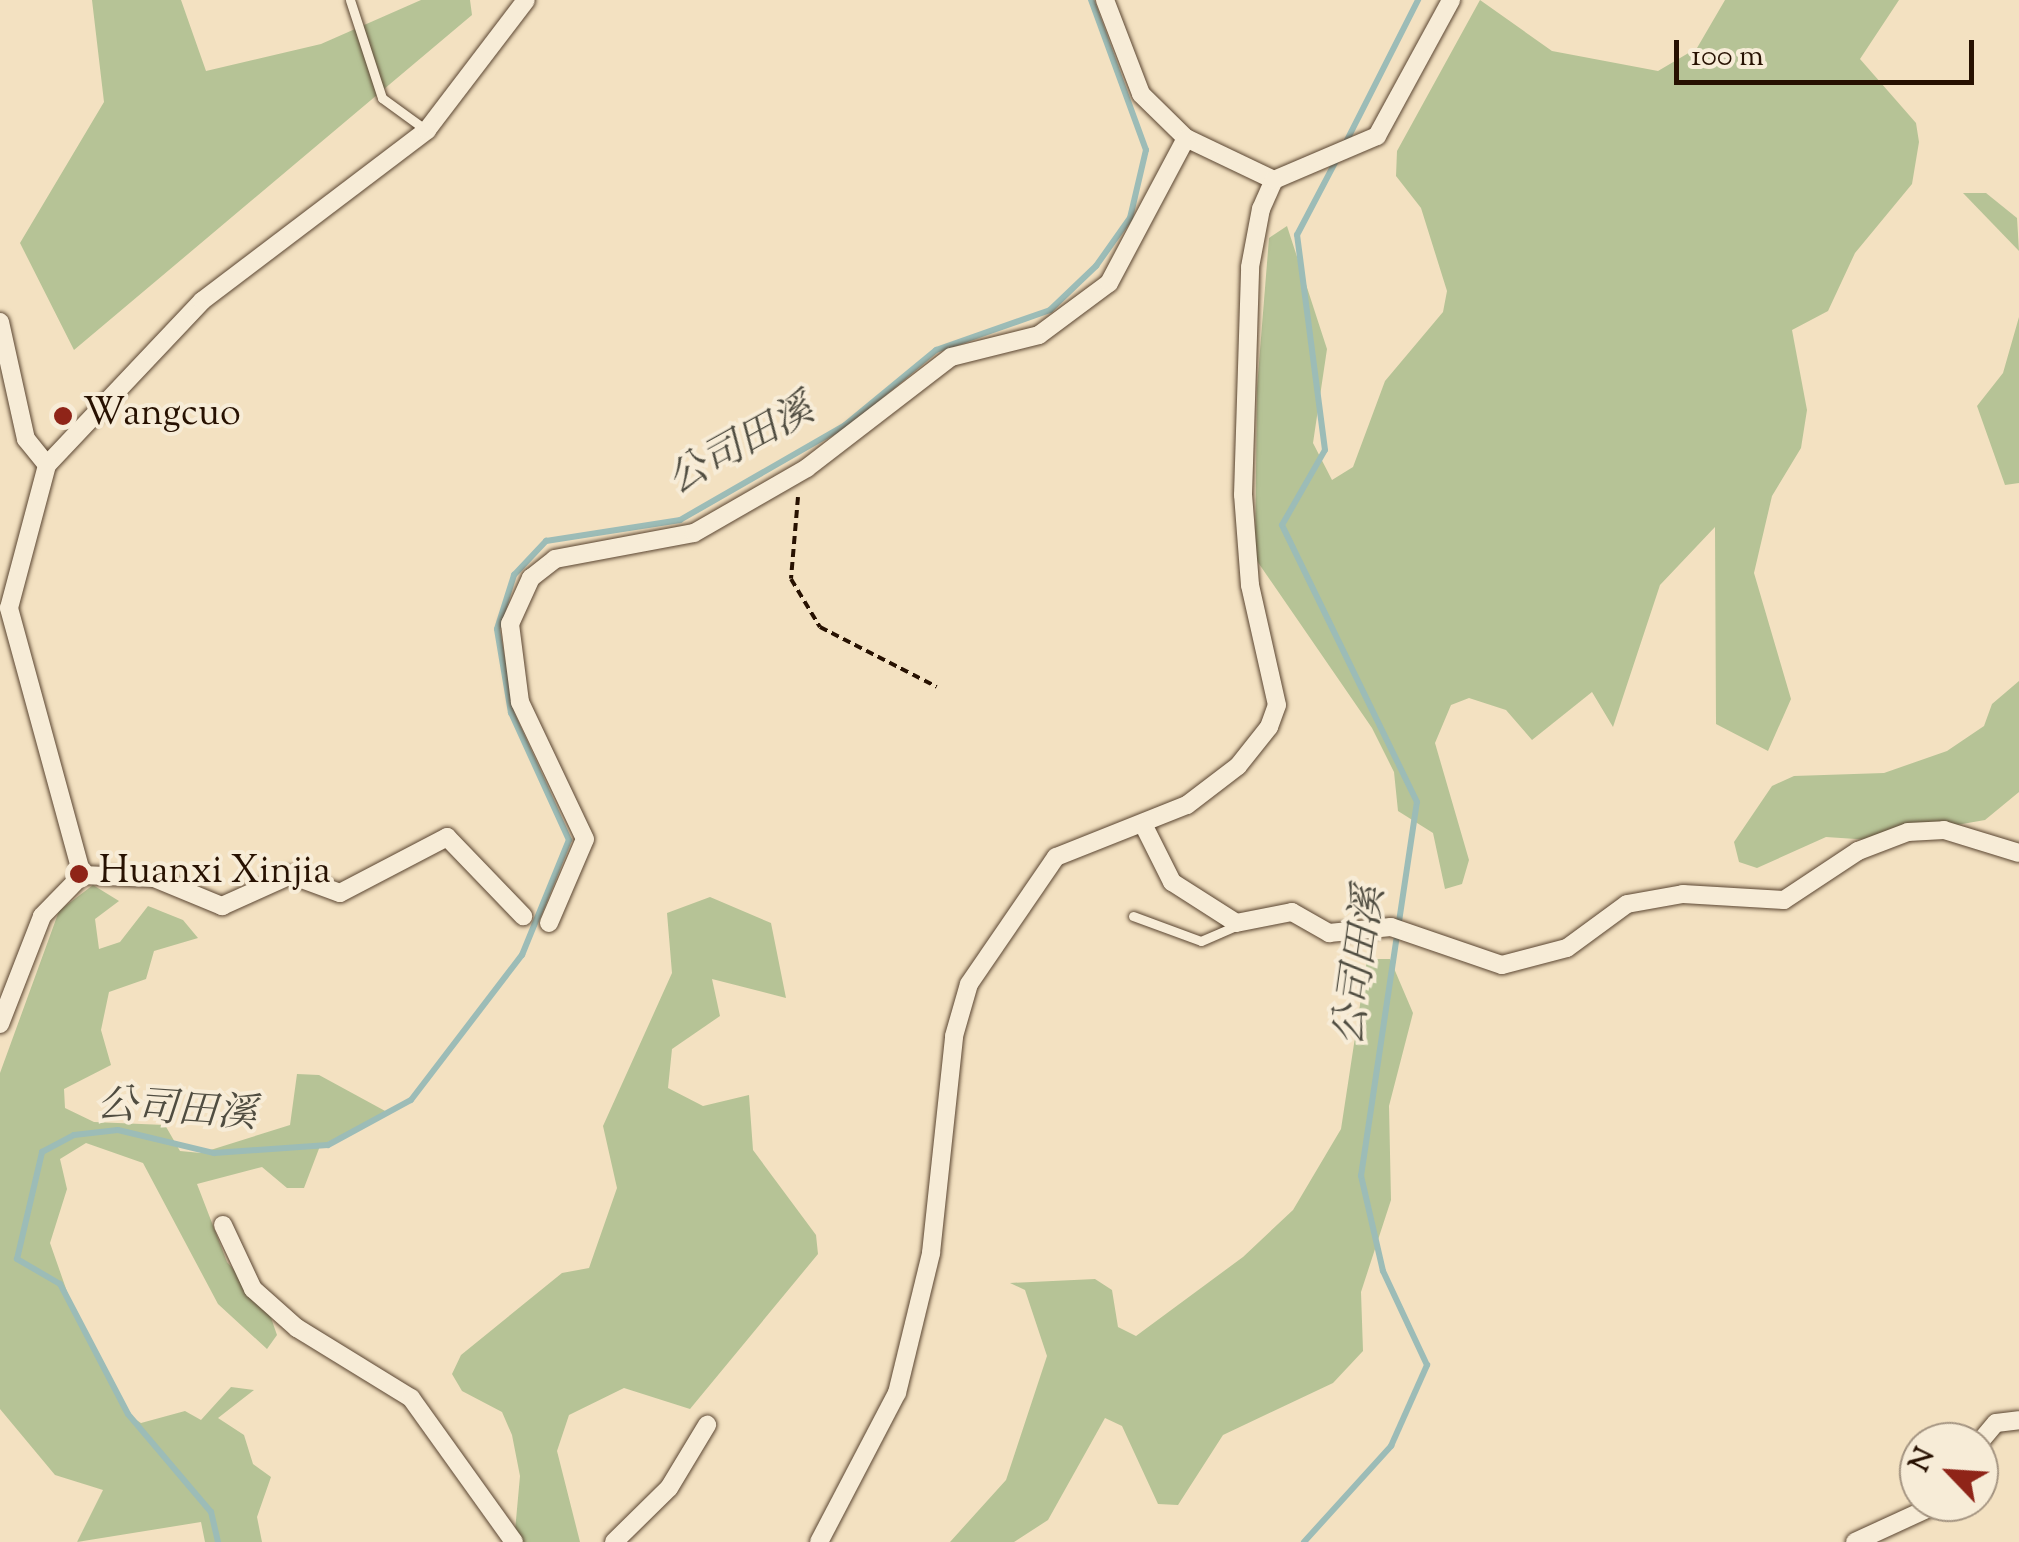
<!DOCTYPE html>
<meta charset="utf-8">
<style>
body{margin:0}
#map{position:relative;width:2019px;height:1542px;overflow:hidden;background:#f3e1c1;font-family:"Sorts Mill Goudy","Noto Serif TC",serif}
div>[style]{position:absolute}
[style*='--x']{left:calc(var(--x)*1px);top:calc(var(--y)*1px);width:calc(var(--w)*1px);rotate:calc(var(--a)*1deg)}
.green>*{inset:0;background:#b6c396}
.stream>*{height:6px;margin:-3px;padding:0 3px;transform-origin:3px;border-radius:3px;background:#9cbcb7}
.path>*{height:4px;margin-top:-2px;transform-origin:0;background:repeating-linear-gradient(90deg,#271101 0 8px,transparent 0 13px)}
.roads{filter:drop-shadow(0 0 2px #5a4531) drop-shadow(0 0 2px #5a4531)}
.service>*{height:9px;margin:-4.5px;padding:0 4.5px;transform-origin:4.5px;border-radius:4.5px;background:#f7ecd7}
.minor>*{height:18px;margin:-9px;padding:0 9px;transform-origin:9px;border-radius:9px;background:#f7ecd7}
.dots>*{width:28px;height:28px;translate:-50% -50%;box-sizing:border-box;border:5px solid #f7ecd7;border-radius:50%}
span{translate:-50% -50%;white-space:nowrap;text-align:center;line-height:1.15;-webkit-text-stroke:8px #f7ecd7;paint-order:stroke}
.poi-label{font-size:38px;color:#271101}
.left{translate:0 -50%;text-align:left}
.water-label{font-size:40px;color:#504d41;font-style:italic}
.north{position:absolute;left:1899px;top:1422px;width:100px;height:100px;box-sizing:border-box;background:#f7ecd7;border:2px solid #a49481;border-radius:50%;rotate:295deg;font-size:28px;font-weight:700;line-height:40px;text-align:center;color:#271101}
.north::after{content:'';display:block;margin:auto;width:35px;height:45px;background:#8f2418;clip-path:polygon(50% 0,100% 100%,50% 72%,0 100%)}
.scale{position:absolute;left:1674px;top:40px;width:300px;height:45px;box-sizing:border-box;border:5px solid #271101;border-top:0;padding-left:12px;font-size:30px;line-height:35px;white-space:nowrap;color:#271101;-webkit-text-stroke:8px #f7ecd7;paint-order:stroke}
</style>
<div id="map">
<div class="green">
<i style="clip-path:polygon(92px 0,181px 0,206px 71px,321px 44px,421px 0,470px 0,472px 15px,74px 350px,20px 243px,104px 102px)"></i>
<i style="clip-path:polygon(1480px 0,1552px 51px,1658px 71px,1697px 48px,1725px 0,1899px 0,1860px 59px,1916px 123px,1919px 142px,1912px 184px,1855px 253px,1828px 311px,1792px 330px,1807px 410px,1801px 448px,1772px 496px,1754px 573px,1791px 699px,1768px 751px,1716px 724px,1715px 527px,1660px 585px,1613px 727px,1592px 692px,1532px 740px,1506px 710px,1469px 698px,1451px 705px,1435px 743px,1469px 860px,1462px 884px,1445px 889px,1433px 833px,1398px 811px,1394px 772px,1372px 728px,1255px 558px,1257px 388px,1269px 238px,1287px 226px,1327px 349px,1313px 443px,1332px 480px,1353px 467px,1385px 381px,1443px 312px,1447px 291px,1421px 208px,1396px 176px,1397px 151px)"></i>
<i style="clip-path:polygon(1963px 193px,1986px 193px,2017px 218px,2019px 251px)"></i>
<i style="clip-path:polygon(2019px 317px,2019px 483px,2005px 485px,1977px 406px,2003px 373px)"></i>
<i style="clip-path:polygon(2019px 681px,2019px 792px,1985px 820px,1871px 840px,1826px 837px,1757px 868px,1739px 862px,1734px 842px,1772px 786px,1794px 776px,1884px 773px,1947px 751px,1984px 726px,1992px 704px)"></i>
<i style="clip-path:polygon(93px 885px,119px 901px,95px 919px,99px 949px,120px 942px,148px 906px,183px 920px,198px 938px,154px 951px,146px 979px,109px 992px,101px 1030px,111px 1065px,64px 1089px,65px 1108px,94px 1122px,165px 1125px,180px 1151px,201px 1153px,290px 1125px,297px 1074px,319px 1075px,387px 1112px,320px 1146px,304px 1188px,287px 1188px,262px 1167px,197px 1184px,227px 1262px,268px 1309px,277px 1335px,267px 1349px,218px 1304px,143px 1163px,86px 1143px,60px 1159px,67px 1189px,50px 1243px,77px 1320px,132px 1417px,141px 1423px,185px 1411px,201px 1420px,231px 1387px,254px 1390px,218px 1418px,244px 1435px,253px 1464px,271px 1477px,257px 1517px,262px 1542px,205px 1542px,201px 1522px,77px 1542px,103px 1490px,55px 1475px,0 1409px,0 1073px,59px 911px)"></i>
<i style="clip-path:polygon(710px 897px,771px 923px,786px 998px,712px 979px,720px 1016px,672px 1049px,668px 1088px,703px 1106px,749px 1095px,753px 1150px,816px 1235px,818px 1254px,690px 1409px,624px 1388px,569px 1415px,557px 1451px,580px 1542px,514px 1542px,520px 1476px,512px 1435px,502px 1412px,462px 1391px,452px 1374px,461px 1355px,562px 1273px,589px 1268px,617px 1188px,603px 1126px,672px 973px,667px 913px)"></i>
<i style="clip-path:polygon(1367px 959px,1390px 959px,1413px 1013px,1389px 1106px,1391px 1200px,1361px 1292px,1363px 1351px,1333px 1383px,1223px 1435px,1178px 1505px,1158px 1504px,1122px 1426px,1105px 1418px,1048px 1520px,1014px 1542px,950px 1542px,1006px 1480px,1047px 1356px,1025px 1290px,1010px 1283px,1095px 1279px,1112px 1290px,1118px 1327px,1136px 1336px,1243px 1257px,1293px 1210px,1341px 1129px)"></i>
</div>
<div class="stream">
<i style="--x:1344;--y:146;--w:164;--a:-63.1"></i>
<i style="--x:218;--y:1542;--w:31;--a:-103"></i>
<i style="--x:211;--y:1512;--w:128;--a:-130.3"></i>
<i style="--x:128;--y:1414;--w:147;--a:-117.6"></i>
<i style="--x:60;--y:1284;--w:50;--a:-149.8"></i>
<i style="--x:17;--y:1259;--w:110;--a:-76.8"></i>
<i style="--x:42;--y:1152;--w:36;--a:-28"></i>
<i style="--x:74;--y:1135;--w:44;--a:-6.5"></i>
<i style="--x:118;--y:1130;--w:99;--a:13.5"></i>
<i style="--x:214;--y:1153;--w:114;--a:-4"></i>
<i style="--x:328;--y:1145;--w:94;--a:-28.5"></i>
<i style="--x:411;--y:1100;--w:183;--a:-52.6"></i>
<i style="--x:522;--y:955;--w:124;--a:-67.8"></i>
<i style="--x:569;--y:840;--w:140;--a:-114.5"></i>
<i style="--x:511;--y:713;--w:85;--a:-99.5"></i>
<i style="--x:497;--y:629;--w:57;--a:-72.5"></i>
<i style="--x:514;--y:575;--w:47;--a:-46.7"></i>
<i style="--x:546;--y:541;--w:136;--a:-8.9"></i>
<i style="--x:680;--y:520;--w:190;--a:-29.9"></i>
<i style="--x:845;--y:425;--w:118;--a:-39.5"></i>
<i style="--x:936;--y:350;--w:121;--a:-19.3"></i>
<i style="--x:1050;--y:310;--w:64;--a:-43.7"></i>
<i style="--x:1096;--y:266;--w:59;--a:-54.7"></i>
<i style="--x:1130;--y:218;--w:70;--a:-76.8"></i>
<i style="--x:1146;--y:150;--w:160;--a:-110.1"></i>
<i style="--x:1304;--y:1542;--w:130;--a:-47.8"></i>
<i style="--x:1391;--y:1446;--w:89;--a:-66"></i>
<i style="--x:1427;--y:1365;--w:104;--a:-115.1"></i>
<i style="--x:1383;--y:1271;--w:98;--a:-103"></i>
<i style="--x:1361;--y:1176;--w:378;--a:-81.5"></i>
<i style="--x:1417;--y:802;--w:308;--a:-116"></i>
<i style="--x:1282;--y:525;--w:86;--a:-60.2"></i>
<i style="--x:1325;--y:450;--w:217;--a:-97.4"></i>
<i style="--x:1297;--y:235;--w:88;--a:-62.3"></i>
</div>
<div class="path">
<i style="--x:798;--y:497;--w:82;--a:94.9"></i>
<i style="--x:791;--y:579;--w:56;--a:58.9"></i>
<i style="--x:820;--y:627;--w:131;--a:27.1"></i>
</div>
<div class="roads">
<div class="service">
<i style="--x:350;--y:0;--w:103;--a:71.9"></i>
<i style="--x:382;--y:98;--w:54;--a:36"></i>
<i style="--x:1133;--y:916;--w:72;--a:20.2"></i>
<i style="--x:1201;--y:941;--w:40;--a:-23.4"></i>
</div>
<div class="minor">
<i style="--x:1105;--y:0;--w:101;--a:69"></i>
<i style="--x:1141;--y:94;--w:63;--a:44.4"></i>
<i style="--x:1186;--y:138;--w:98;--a:25.5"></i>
<i style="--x:0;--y:322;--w:120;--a:77.5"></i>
<i style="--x:26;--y:439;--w:33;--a:51"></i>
<i style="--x:47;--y:465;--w:226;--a:-46.6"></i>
<i style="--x:202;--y:301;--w:283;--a:-37.2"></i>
<i style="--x:427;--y:130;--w:163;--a:-52.7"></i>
<i style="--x:1143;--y:824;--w:65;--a:63.4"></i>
<i style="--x:1172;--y:882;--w:76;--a:32.6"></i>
<i style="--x:1236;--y:923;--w:57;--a:-11.1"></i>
<i style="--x:1292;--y:912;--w:43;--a:29.6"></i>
<i style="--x:1329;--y:933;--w:62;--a:-5.5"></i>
<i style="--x:1391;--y:927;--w:117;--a:18.9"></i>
<i style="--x:1502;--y:965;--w:67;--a:-14.7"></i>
<i style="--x:1567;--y:948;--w:74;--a:-36.3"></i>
<i style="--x:1627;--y:904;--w:57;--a:-10.1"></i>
<i style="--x:1683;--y:894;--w:101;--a:3.4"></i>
<i style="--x:1784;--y:900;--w:89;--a:-33.5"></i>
<i style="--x:1858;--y:851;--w:53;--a:-20.8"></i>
<i style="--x:1908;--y:832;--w:36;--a:-3"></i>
<i style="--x:1944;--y:830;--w:78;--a:17"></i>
<i style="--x:82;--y:875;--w:72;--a:2.4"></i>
<i style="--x:154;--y:878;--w:74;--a:22.4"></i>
<i style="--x:222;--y:906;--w:76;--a:-24.2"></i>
<i style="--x:291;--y:875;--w:52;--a:20.2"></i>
<i style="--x:340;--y:893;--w:121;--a:-27.6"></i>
<i style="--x:447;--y:837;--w:110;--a:46.1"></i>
<i style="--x:549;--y:923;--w:91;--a:-66.8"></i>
<i style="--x:585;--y:839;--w:152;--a:-115.4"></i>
<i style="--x:520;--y:702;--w:79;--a:-97.3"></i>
<i style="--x:510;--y:624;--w:51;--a:-65.5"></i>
<i style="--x:531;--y:578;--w:31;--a:-38"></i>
<i style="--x:555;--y:559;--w:141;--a:-10.6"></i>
<i style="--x:694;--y:533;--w:130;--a:-29.9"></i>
<i style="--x:807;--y:468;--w:182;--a:-37.6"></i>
<i style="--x:951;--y:357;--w:91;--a:-14"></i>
<i style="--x:1039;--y:335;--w:87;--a:-36.6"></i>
<i style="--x:1109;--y:283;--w:164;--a:-62"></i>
<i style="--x:0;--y:1024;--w:116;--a:-68.7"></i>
<i style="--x:42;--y:916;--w:57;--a:-45.7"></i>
<i style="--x:82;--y:875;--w:277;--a:-105.3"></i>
<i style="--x:9;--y:608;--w:148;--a:-75.1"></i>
<i style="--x:223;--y:1225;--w:71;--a:64.9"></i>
<i style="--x:253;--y:1289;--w:59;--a:41.6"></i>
<i style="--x:297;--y:1328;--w:134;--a:31.6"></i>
<i style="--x:411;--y:1398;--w:177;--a:54.4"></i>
<i style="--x:1979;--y:1443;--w:26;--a:-50"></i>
<i style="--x:1996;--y:1423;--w:23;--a:-7"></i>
<i style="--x:614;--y:1542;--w:77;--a:-44.5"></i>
<i style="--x:669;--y:1488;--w:74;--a:-58.9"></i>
<i style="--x:819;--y:1542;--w:168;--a:-62.4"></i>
<i style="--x:897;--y:1393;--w:144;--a:-76.3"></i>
<i style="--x:931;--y:1253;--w:218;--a:-83.9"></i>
<i style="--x:954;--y:1036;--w:54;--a:-73.9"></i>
<i style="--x:969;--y:984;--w:154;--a:-55.6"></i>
<i style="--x:1056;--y:857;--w:141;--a:-21.7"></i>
<i style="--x:1187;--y:805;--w:64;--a:-37.4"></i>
<i style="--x:1238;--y:766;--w:50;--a:-51.5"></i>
<i style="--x:1269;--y:727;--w:23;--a:-70"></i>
<i style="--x:1277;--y:705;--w:123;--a:-102.7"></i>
<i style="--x:1250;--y:585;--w:90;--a:-94.4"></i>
<i style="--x:1243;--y:495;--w:228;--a:-88.2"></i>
<i style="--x:1250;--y:267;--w:59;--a:-79.3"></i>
<i style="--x:1261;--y:209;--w:32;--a:-66"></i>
<i style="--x:1274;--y:180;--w:112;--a:-23.1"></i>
<i style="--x:1377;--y:136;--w:155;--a:-61.4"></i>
<i style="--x:1855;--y:1542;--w:96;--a:-24.7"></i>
</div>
</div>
<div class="dots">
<i style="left:63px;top:416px;background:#8f2418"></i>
<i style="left:79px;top:874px;background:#8f2418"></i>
</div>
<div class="poi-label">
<span class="left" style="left:83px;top:416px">Wangcuo</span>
<span class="left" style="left:99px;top:874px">Huanxi Xinjia</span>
</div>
<div class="water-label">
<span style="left:742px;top:447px;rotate:-29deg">公司田溪</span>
<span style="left:1362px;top:966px;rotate:-82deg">公司田溪</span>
<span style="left:177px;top:1112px;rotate:4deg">公司田溪</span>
</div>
<div class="north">N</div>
<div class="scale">100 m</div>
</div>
